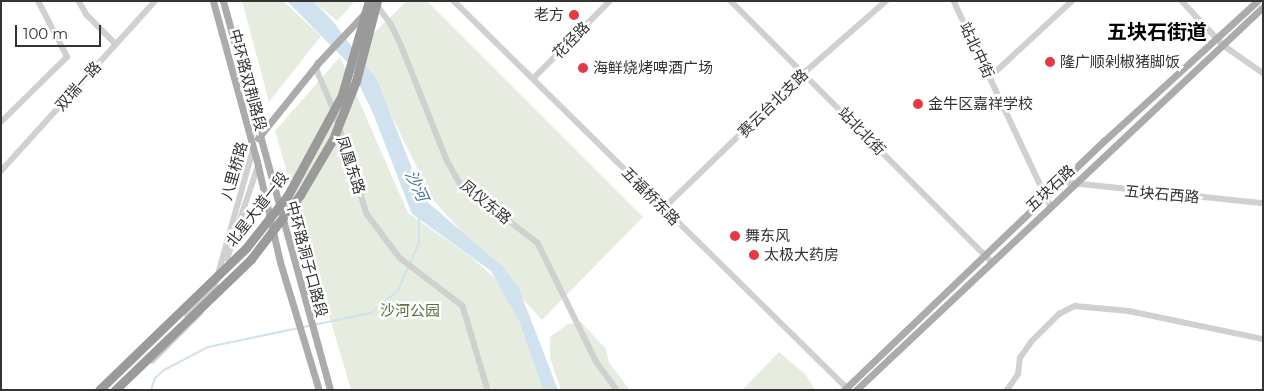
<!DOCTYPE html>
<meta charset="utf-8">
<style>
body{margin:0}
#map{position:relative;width:1264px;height:391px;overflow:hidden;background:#fff;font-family:Montserrat,"Noto Sans SC",sans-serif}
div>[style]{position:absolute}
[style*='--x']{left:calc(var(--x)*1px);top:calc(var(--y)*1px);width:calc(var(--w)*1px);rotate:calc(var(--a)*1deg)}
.green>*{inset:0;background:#e6ecdf}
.water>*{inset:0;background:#cfe2ee}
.stream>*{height:2px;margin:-1px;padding:0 1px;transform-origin:1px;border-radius:1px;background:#cfe2ee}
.minor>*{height:5.5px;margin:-2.75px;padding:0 2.75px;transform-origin:2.75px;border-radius:2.75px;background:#d0d0d0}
.major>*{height:7px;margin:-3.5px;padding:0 3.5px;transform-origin:3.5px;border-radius:3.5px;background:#ababab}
.highway-bridge>*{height:9px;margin:-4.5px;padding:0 4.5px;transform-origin:4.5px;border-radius:4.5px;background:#9a9a9a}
.dots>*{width:14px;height:14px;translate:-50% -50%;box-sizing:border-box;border:2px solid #fff;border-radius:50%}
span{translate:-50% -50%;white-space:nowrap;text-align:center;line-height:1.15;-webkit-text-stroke:5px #fff;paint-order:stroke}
.poi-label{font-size:15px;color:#333}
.right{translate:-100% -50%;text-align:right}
.left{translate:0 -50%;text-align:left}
.street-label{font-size:15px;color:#333}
.park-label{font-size:15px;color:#56703f}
.water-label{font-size:16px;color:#3f7597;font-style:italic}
.district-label{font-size:20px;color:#000;font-weight:700}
.frame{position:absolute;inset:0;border:2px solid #333;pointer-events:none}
.scale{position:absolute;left:15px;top:25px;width:86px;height:22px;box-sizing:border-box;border:2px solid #333;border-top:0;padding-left:6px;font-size:15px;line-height:18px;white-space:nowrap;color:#333;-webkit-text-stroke:4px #fff;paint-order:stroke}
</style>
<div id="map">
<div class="green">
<i style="clip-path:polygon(242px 1px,283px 1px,321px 36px,269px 102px)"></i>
<i style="clip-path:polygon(313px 1px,355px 1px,337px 21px)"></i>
<i style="clip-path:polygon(407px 1px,427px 1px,643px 217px,542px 320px,433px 200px,358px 48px)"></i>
<i style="clip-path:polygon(340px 57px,408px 213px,471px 257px,497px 280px,520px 323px,543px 390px,351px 390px,275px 131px)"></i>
<i style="clip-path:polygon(581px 322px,606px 349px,609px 363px,630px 390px,561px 390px,550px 358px,550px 337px,568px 324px)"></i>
<i style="clip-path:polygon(779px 352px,806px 375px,815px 390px,742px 390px)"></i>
</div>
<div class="water">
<i style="clip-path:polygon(287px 1px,313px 1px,332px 20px,377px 80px,424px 199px,504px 268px,519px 289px,558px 390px,543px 390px,519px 321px,491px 271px,412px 214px,373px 113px,349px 64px)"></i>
</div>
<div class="stream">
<i style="--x:151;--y:390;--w:13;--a:-72"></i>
<i style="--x:155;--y:378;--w:12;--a:-42"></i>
<i style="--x:164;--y:370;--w:50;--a:-27.6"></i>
<i style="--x:208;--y:347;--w:167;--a:-11.8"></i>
<i style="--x:371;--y:313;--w:35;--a:-40"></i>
<i style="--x:398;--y:290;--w:51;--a:-65.9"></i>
<i style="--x:419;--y:243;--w:25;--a:-90"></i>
</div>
<div class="minor">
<i style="--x:79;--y:1;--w:16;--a:60"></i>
<i style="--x:87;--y:15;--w:41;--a:45"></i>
<i style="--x:454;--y:1;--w:554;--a:44.56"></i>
<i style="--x:731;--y:1;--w:369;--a:45"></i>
<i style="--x:954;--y:1;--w:228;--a:64.8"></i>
<i style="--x:1182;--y:1;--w:60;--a:47"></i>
<i style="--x:1223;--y:45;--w:49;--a:35"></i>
<i style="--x:376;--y:4;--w:25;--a:53"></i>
<i style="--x:391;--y:24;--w:25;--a:64"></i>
<i style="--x:402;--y:47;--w:122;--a:68.3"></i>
<i style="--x:447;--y:160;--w:26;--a:61"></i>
<i style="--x:460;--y:183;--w:98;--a:37.6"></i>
<i style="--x:538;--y:243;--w:131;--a:63.8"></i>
<i style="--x:596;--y:361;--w:36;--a:54"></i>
<i style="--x:318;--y:63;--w:7;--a:98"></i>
<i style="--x:317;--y:70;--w:43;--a:67"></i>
<i style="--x:334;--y:110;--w:109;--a:72.4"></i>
<i style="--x:367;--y:214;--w:55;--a:53.1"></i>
<i style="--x:400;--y:258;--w:79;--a:37.3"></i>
<i style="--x:463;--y:306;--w:88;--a:73.4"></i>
<i style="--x:990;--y:77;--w:112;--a:-42.8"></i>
<i style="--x:533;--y:79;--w:110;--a:-45.4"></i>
<i style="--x:1;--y:122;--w:93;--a:-44.6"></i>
<i style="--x:67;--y:57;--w:63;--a:-117.4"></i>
<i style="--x:1;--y:171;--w:229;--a:-47.8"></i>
<i style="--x:1062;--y:182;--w:202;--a:6"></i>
<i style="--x:664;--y:208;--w:196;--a:-44"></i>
<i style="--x:805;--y:72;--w:108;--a:-41.2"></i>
<i style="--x:227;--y:259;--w:98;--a:-71.6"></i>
<i style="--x:213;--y:292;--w:148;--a:-74.3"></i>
<i style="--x:187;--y:315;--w:40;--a:-48"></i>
<i style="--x:152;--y:361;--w:68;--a:-45"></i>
<i style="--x:1007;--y:390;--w:19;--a:-55"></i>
<i style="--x:1018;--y:374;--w:16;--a:-83"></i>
<i style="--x:1020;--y:358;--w:19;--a:-55"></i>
<i style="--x:1031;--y:342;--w:40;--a:-45"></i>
<i style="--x:1059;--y:314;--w:18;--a:-27"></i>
<i style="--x:1075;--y:306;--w:54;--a:5.3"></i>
<i style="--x:1129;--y:311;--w:137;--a:11.8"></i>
</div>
<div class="major">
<i style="--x:213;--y:1;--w:171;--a:74.7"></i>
<i style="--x:258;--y:166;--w:98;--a:77.1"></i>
<i style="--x:280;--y:262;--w:134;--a:73.1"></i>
<i style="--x:223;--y:1;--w:403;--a:74.6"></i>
<i style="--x:258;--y:138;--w:96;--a:-51.3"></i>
<i style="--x:318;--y:63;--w:67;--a:-46.8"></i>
<i style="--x:844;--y:390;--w:361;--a:-43.8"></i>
<i style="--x:1105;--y:140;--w:206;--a:-42.4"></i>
<i style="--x:856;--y:390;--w:559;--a:-43.26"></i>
</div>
<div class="highway-bridge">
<i style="--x:99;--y:390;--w:204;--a:-44"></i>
<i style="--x:246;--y:248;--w:68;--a:-51.6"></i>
<i style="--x:288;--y:195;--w:114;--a:-61.6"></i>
<i style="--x:342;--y:95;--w:98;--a:-74"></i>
<i style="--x:115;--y:390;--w:189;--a:-43.9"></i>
<i style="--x:251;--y:259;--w:81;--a:-52.6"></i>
<i style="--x:300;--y:195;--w:65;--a:-59.5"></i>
<i style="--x:333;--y:139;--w:62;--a:-68.4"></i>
<i style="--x:356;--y:81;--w:83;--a:-75.3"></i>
</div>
<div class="dots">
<i style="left:574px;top:15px;background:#e63946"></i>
<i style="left:1050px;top:62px;background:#e63946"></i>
<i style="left:583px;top:68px;background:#e63946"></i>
<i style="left:918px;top:104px;background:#e63946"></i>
<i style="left:735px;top:236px;background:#e63946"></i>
<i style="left:754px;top:255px;background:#e63946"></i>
</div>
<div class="poi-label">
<span class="right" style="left:564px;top:15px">老方</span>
<span class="left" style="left:1060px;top:62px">隆广顺剁椒猪脚饭</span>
<span class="left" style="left:593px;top:68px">海鲜烧烤啤酒广场</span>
<span class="left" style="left:928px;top:104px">金牛区嘉祥学校</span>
<span class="left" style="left:745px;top:236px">舞东风</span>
<span class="left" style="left:764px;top:255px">太极大药房</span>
</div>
<div class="street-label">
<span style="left:571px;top:40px;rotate:-45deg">花径路</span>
<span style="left:977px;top:50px;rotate:65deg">站北中街</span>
<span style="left:248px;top:80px;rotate:75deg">中环路双荆路段</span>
<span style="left:78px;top:86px;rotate:-48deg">双瑞一路</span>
<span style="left:773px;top:103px;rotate:-44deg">赛云台北支路</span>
<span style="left:862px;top:131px;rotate:46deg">站北北街</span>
<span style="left:351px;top:165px;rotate:72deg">凤凰东路</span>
<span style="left:234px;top:171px;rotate:-74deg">八里桥路</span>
<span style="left:1050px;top:188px;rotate:-43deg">五块石路</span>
<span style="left:1162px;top:194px;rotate:5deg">五块石西路</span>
<span style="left:651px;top:196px;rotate:45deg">五福桥东路</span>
<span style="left:486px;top:202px;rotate:39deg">凤仪东路</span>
<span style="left:257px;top:209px;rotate:-52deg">北星大道一段</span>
<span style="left:307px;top:259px;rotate:75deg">中环路洞子口路段</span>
</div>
<div class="park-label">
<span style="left:410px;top:311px">沙河公园</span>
</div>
<div class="water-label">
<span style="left:416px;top:186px;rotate:65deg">沙河</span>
</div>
<div class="district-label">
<span style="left:1157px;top:32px">五块石街道</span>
</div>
<div class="frame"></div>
<div class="scale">100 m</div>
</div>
